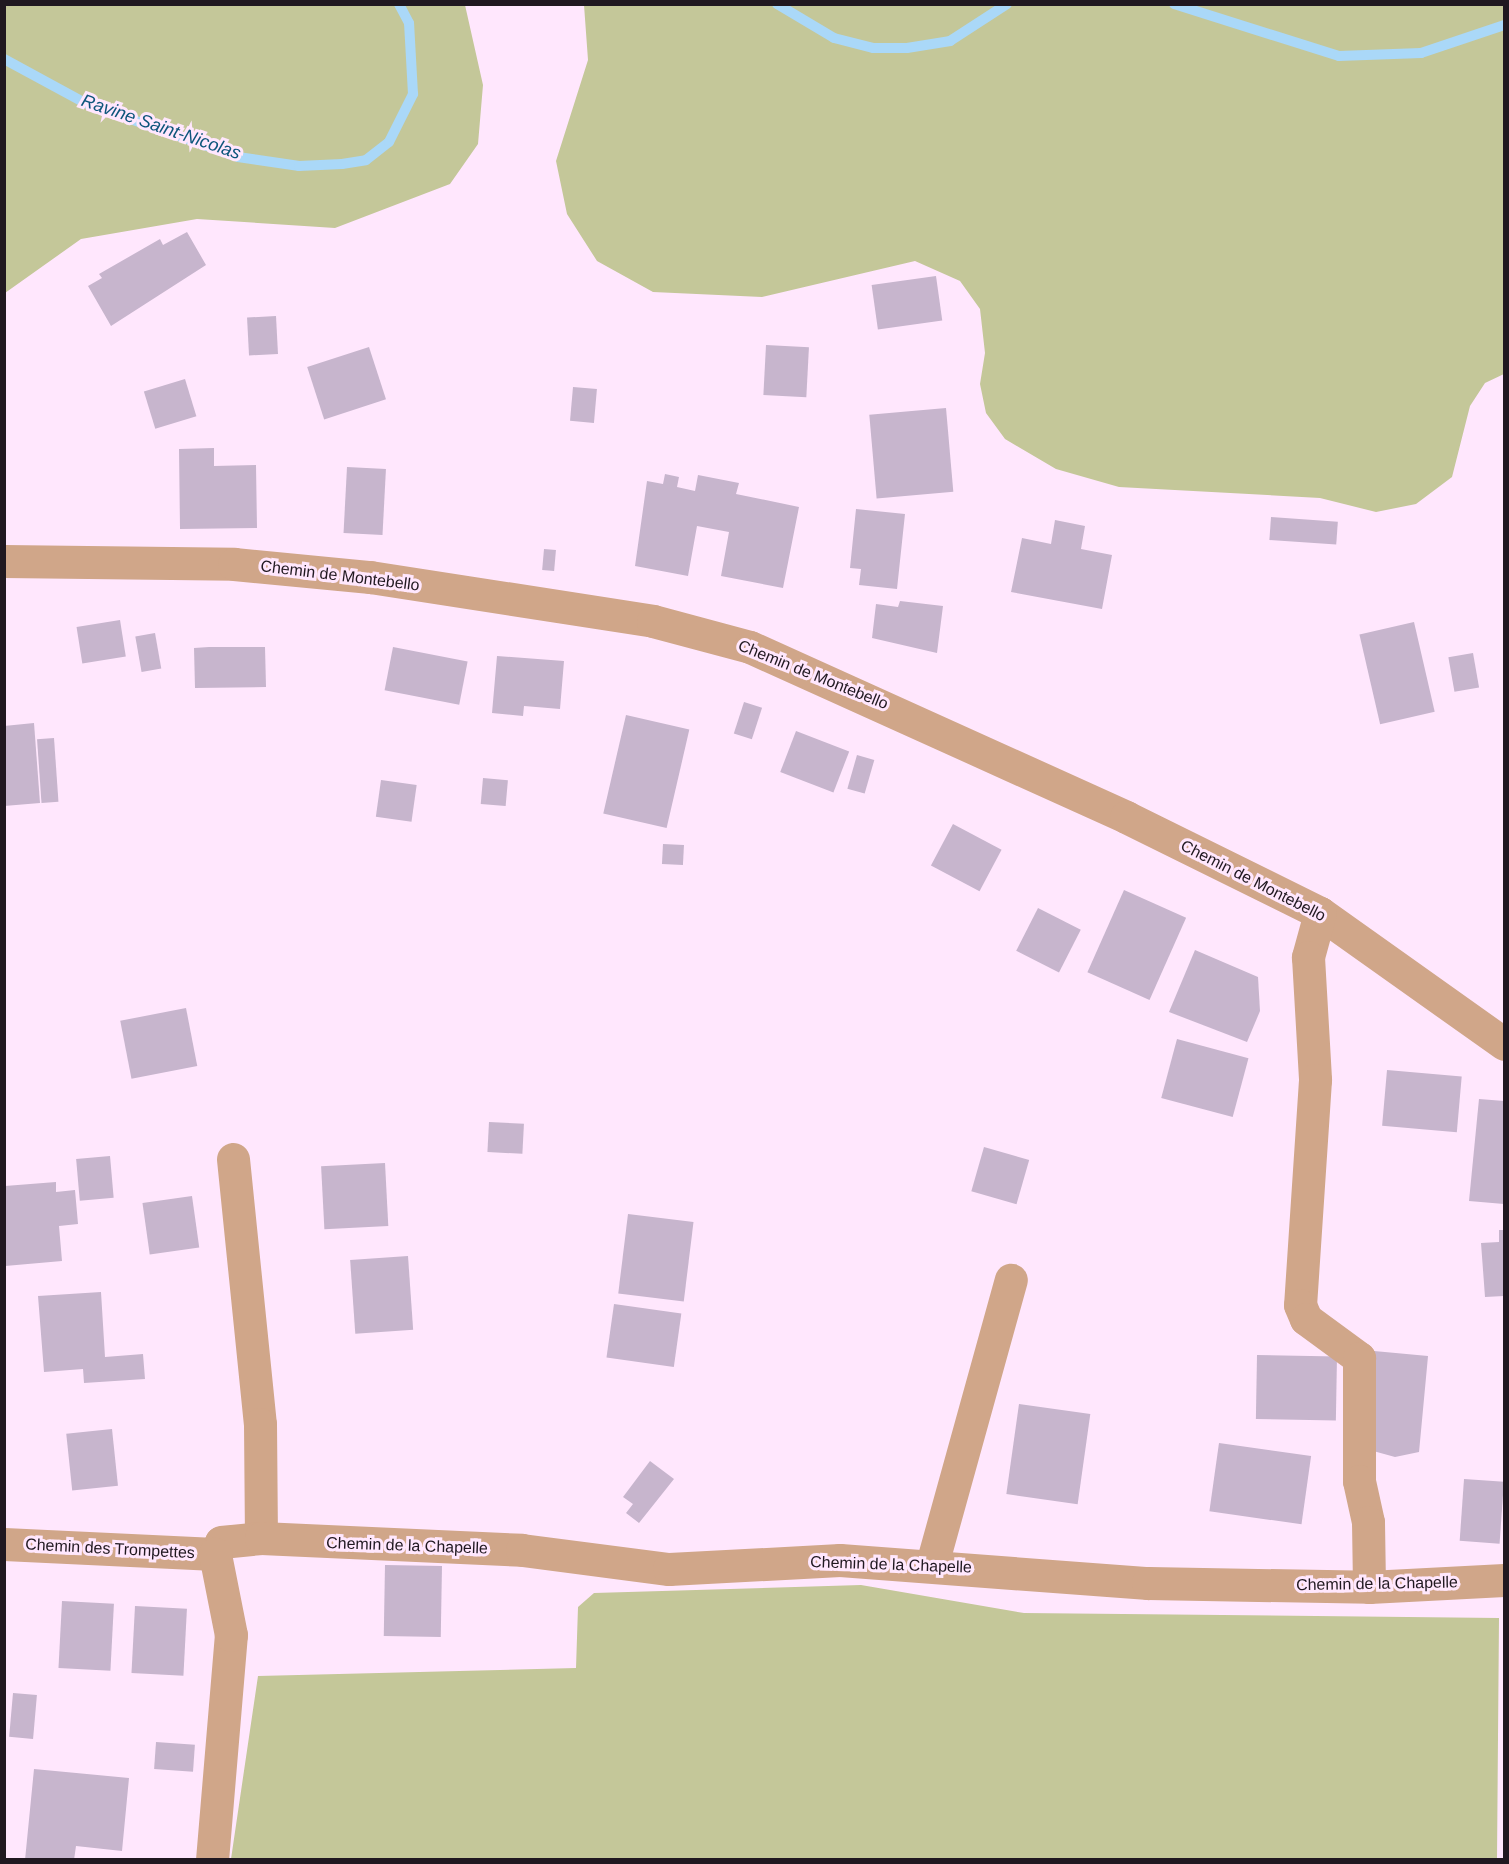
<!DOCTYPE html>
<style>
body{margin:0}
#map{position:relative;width:1509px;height:1864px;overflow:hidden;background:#ffe7fd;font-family:Arial,sans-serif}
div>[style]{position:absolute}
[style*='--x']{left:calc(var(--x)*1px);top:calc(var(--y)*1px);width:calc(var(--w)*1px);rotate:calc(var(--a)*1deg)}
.green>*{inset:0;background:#c4c799}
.stream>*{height:10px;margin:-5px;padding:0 5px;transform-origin:5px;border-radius:5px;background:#aad8f8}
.building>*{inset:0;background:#c7b5cd;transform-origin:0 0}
.minor>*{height:33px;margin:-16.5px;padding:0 16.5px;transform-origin:16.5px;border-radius:16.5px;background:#d0a689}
span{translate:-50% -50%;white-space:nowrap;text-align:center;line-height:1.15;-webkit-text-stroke:6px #ffe7fd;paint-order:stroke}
.street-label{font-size:16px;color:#201820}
.water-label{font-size:18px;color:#0d557b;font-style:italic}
.frame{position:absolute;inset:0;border:6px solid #201820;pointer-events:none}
</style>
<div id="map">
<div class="green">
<i style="clip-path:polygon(5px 4px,465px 5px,483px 85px,478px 144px,450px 184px,335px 228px,197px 219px,81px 239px,5px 293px)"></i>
<i style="clip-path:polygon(584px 5px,1504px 5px,1504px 374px,1485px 383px,1470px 406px,1452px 477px,1416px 504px,1376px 512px,1320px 498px,1119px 487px,1056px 469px,1005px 439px,986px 413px,980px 384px,985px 353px,980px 309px,960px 281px,915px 261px,762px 297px,653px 292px,597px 261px,567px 214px,556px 161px,588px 60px)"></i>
<i style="clip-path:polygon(861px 1585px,1024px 1613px,1499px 1618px,1497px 1859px,231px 1859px,258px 1676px,576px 1668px,578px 1607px,594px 1593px)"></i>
</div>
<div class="stream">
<i style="--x:777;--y:4;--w:66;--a:30.8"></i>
<i style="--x:834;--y:38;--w:40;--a:14.4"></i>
<i style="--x:873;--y:48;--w:34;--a:0"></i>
<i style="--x:907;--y:48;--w:44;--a:-9.2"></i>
<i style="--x:950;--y:41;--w:68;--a:-33"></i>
<i style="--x:1174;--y:4;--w:173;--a:17.5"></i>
<i style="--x:1339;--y:56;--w:82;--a:-2.1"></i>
<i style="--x:1421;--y:53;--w:88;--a:-18.6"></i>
<i style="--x:4;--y:59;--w:92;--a:28.5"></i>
<i style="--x:85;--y:103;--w:162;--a:19.4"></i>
<i style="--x:238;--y:157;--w:62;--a:8.4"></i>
<i style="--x:299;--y:166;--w:43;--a:-2.7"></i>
<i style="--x:342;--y:164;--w:24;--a:-9"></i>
<i style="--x:366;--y:160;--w:29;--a:-38"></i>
<i style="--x:389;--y:142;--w:54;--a:-63.4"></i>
<i style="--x:413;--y:94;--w:71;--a:-93.2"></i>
<i style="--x:409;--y:23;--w:21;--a:-118"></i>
</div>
<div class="building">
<i style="clip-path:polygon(187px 232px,206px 265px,111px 326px,88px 286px,102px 278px,99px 274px,160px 239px,163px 245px)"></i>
<i style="left:936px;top:276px;width:45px;height:65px;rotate:82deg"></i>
<i style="left:276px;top:316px;width:38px;height:29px;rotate:87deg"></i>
<i style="left:766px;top:345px;width:43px;height:50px;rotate:3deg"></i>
<i style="left:369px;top:347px;width:55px;height:65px;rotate:72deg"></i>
<i style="left:185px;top:379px;width:39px;height:43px;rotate:73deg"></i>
<i style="left:573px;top:387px;width:24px;height:34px;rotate:5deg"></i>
<i style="left:946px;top:408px;width:84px;height:77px;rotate:85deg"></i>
<i style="clip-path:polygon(214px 448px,214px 466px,256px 465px,257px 528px,180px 529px,179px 449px)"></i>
<i style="left:347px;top:467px;width:39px;height:66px;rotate:3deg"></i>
<i style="clip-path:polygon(665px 474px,679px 477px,677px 487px,695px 491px,698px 475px,739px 483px,736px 494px,799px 507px,783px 588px,721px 576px,729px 532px,697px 526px,688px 576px,635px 566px,647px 481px,663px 484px)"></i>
<i style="clip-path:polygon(856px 509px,905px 514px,897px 589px,859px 585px,861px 569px,850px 568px)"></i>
<i style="left:1271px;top:517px;width:67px;height:23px;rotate:4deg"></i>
<i style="clip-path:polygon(1055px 520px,1085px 526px,1081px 549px,1112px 555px,1102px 609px,1011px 592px,1022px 538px,1051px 544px)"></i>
<i style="left:544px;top:549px;width:12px;height:21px;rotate:5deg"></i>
<i style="clip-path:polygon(900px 601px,943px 606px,937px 653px,872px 638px,876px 604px,898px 607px)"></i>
<i style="left:120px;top:620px;width:37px;height:44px;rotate:81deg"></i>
<i style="left:1414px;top:622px;width:92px;height:56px;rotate:77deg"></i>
<i style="left:155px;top:633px;width:36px;height:20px;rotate:80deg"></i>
<i style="clip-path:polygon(209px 647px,265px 647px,266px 687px,195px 688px,194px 648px)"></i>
<i style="left:393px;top:647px;width:76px;height:44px;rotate:11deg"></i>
<i style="left:1473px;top:653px;width:35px;height:25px;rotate:80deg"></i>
<i style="clip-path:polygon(497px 656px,564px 661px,560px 709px,524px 706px,523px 716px,492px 713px)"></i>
<i style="left:744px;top:702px;width:19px;height:33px;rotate:18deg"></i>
<i style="left:626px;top:715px;width:65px;height:101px;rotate:13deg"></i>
<i style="clip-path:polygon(34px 723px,40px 803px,4px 806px,4px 726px)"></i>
<i style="left:796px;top:731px;width:57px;height:44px;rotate:21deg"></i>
<i style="left:54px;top:738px;width:64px;height:17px;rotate:86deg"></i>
<i style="left:857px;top:755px;width:18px;height:35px;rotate:16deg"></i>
<i style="left:483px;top:778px;width:25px;height:26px;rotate:5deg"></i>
<i style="left:381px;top:780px;width:36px;height:37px;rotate:8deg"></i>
<i style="left:953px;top:824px;width:55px;height:47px;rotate:28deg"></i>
<i style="left:663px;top:844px;width:21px;height:20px;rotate:3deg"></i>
<i style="left:1124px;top:890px;width:68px;height:90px;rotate:24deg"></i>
<i style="left:1038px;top:908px;width:48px;height:48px;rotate:27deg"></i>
<i style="clip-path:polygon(1195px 950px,1258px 977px,1260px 1011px,1247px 1042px,1169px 1012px)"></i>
<i style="left:186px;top:1008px;width:59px;height:67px;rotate:79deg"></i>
<i style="left:1177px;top:1039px;width:74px;height:61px;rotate:15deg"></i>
<i style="left:1387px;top:1070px;width:75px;height:56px;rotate:5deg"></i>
<i style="clip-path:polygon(1479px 1099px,1504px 1101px,1504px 1204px,1469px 1201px)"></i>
<i style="left:489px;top:1122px;width:35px;height:30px;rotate:3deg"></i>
<i style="left:984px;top:1147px;width:47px;height:46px;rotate:16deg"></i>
<i style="left:110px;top:1156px;width:42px;height:34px;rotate:85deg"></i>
<i style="left:385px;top:1163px;width:63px;height:64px;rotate:87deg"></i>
<i style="clip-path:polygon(56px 1182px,56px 1192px,75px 1190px,78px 1224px,59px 1226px,62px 1261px,5px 1266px,5px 1186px)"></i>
<i style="left:192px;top:1196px;width:52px;height:50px;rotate:82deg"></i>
<i style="left:628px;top:1214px;width:66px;height:80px;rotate:7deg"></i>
<i style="clip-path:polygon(1499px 1230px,1504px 1230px,1504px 1296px,1485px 1297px,1481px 1243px,1499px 1242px)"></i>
<i style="left:408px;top:1256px;width:74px;height:58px;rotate:86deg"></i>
<i style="clip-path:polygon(101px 1292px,105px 1357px,143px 1354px,145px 1379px,84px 1383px,83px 1369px,44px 1372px,38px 1296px)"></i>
<i style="left:614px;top:1304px;width:68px;height:54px;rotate:8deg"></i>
<i style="clip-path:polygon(1374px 1351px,1428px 1356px,1419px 1452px,1395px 1457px,1366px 1449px)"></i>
<i style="left:1257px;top:1355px;width:80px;height:64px;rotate:1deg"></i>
<i style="left:1019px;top:1404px;width:72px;height:91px;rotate:8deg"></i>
<i style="left:112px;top:1429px;width:57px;height:46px;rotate:84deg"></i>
<i style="left:1219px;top:1443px;width:93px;height:69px;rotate:8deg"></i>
<i style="clip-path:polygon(650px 1461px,674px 1479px,639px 1523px,626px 1513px,633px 1504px,623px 1497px)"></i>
<i style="left:1464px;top:1479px;width:40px;height:62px;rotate:4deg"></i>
<i style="left:385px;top:1565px;width:57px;height:71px;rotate:1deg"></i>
<i style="left:62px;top:1601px;width:52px;height:67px;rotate:3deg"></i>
<i style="left:135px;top:1606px;width:52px;height:67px;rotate:3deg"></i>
<i style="left:13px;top:1693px;width:24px;height:44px;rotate:5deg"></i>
<i style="left:156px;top:1742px;width:39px;height:27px;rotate:4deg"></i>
<i style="clip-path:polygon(34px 1769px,129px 1778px,122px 1851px,76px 1846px,74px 1860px,25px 1860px)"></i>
</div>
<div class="minor">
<i style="--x:4;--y:561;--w:230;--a:0.7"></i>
<i style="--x:234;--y:564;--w:137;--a:5.5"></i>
<i style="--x:370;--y:577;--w:286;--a:8.8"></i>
<i style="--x:653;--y:621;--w:100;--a:15"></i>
<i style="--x:750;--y:647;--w:413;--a:24.3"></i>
<i style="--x:1126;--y:817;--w:216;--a:26.3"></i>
<i style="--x:1320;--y:913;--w:226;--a:35.4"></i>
<i style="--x:1320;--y:913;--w:46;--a:105.3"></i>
<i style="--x:1308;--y:957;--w:123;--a:86.7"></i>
<i style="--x:1315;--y:1080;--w:225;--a:93.8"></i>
<i style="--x:1300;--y:1305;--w:15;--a:67"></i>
<i style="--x:1306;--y:1319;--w:66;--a:36.3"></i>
<i style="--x:1359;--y:1358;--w:123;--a:90"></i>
<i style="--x:1359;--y:1481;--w:42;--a:77.6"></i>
<i style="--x:1368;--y:1522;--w:65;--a:89.1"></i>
<i style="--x:233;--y:1159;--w:266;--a:84.2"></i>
<i style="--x:260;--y:1424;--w:114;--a:89.5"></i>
<i style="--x:4;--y:1544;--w:211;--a:2.7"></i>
<i style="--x:215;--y:1554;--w:13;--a:-63"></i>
<i style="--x:221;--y:1542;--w:40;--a:-5.7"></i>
<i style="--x:261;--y:1538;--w:261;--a:2.6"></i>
<i style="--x:522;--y:1550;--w:148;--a:7.4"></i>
<i style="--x:669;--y:1569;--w:171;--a:-3"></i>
<i style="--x:840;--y:1560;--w:309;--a:4.3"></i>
<i style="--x:1148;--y:1583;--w:221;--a:1"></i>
<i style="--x:1369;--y:1587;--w:135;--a:-3"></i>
<i style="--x:932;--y:1564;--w:295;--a:-74.5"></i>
<i style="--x:212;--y:1860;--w:226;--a:-85.2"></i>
<i style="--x:231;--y:1635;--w:83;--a:-101.2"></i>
</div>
<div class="street-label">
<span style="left:340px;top:576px;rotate:7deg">Chemin de Montebello</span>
<span style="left:813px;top:675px;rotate:22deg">Chemin de Montebello</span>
<span style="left:1253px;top:881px;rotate:27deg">Chemin de Montebello</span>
<span style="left:407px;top:1546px;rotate:2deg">Chemin de la Chapelle</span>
<span style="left:110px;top:1549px;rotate:3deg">Chemin des Trompettes</span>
<span style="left:891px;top:1565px;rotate:2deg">Chemin de la Chapelle</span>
<span style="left:1377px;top:1584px;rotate:-1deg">Chemin de la Chapelle</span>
</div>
<div class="water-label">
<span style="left:161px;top:127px;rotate:19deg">Ravine Saint-Nicolas</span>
</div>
<div class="frame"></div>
</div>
